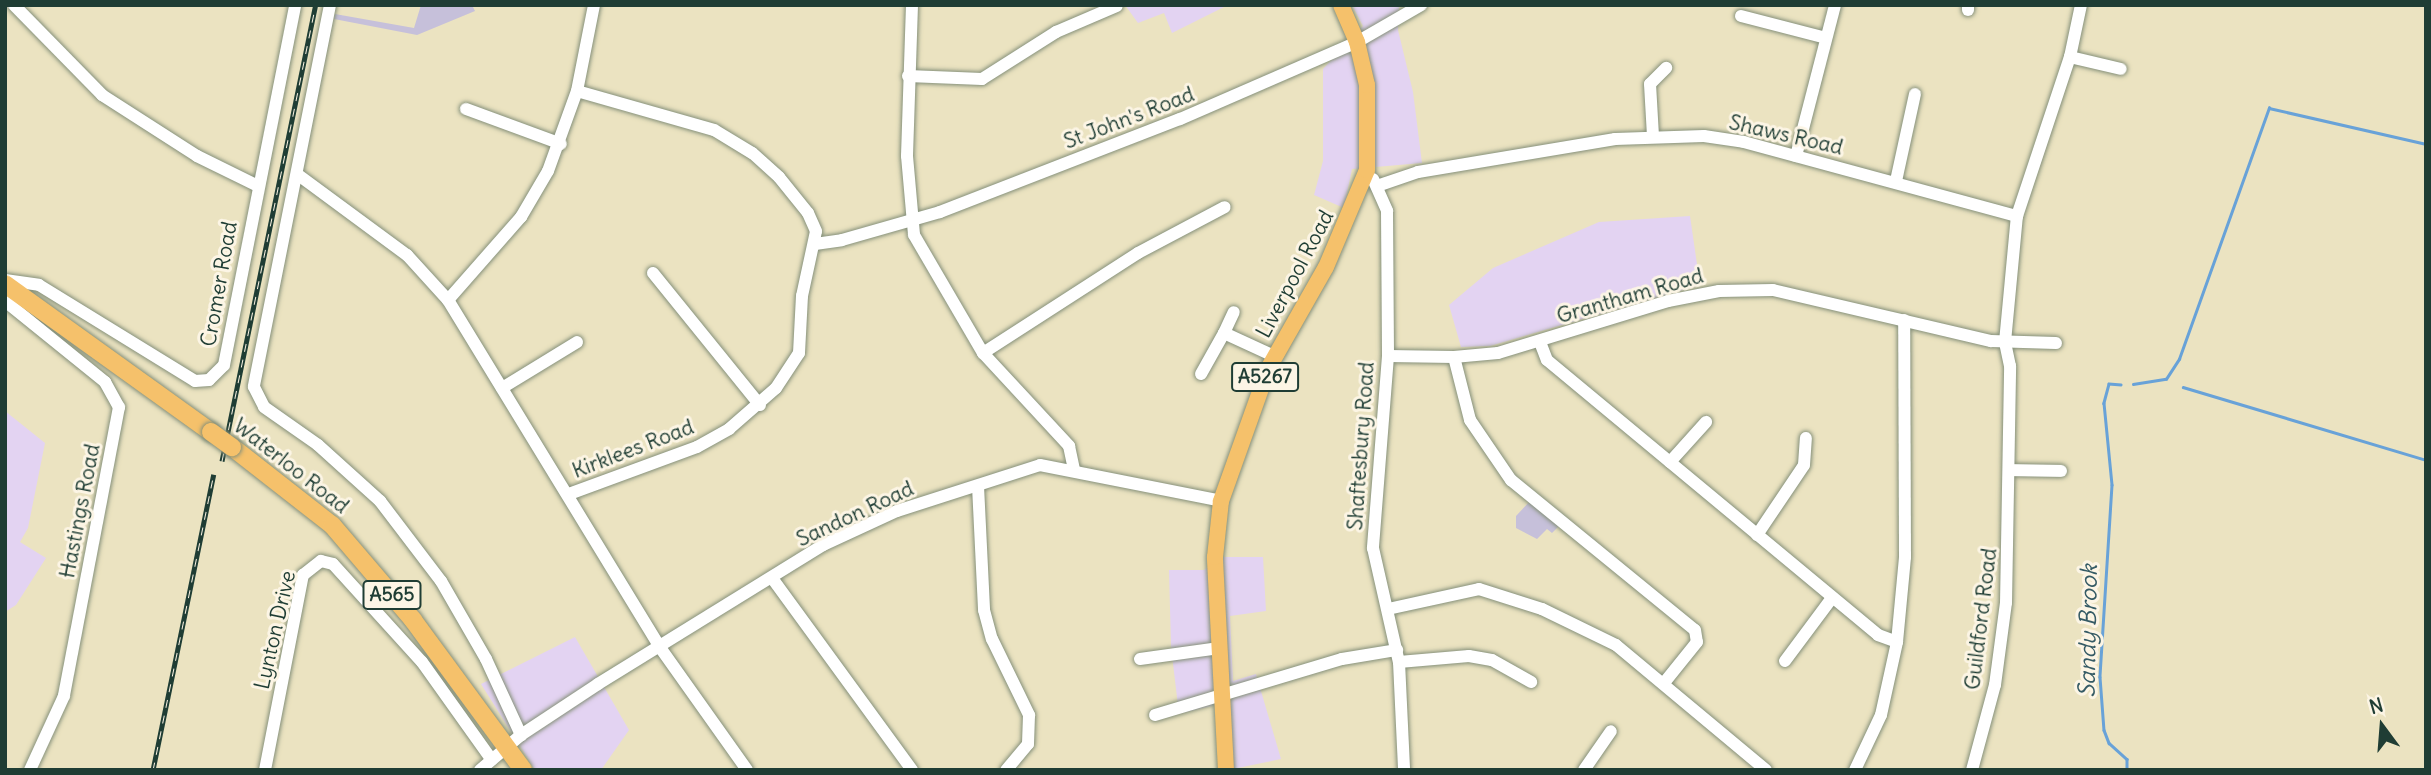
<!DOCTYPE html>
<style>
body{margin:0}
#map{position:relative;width:2431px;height:775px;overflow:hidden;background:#ebe3c1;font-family:Delius,sans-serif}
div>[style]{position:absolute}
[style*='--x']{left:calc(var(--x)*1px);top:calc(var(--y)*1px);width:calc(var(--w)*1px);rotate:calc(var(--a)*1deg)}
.built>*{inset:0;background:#e3d3f2}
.industrial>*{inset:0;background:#c6c0da}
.stream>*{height:2.5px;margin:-1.25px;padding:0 1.25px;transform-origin:1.25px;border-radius:1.25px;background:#68a2d8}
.roads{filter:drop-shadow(0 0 2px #85907a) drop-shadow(0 0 2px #85907a)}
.minor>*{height:12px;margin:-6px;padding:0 6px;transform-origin:6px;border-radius:6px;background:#fff}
.major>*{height:16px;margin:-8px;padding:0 8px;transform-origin:8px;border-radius:8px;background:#f5c16b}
.highway>*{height:18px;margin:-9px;padding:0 9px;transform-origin:9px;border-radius:9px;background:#f5c16b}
.rail>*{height:5px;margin-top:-2.5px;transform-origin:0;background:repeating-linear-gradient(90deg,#fcf5e5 0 8px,#1f3d34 0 16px);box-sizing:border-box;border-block:2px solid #1f3d34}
.bridges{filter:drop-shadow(0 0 2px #85907a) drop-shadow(0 0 2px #85907a)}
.highway-bridge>*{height:18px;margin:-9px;padding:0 9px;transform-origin:9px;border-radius:9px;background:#f5c16b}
span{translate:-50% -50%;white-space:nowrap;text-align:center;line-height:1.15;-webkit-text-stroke:6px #fcf5e5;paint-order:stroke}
.shield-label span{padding:2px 5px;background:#fcf5e5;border:2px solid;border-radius:5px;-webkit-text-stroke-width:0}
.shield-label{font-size:19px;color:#1f3d34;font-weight:700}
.street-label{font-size:21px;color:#1f3d34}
.water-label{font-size:23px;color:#355b65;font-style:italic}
.frame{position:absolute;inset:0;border:7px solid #1f3d34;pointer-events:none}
.north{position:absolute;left:2347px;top:691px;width:70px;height:70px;-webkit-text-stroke:5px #fcf5e5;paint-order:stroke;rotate:344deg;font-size:19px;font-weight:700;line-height:28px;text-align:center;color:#1f3d34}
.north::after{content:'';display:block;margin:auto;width:24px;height:32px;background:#1f3d34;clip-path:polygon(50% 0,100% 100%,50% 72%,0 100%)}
</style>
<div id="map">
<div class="built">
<i style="clip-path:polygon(1125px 5px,1228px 5px,1172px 33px,1164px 13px,1138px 23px)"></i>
<i style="clip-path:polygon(1352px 5px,1399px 5px,1398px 30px,1413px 92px,1422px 163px,1352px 169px,1344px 208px,1314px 195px,1323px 161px,1323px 69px,1363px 26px)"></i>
<i style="clip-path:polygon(1690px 216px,1700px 285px,1490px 346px,1461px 347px,1449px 305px,1493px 268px,1599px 222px)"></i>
<i style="clip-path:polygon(5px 411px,45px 443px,28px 528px,20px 542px,46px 558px,16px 605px,5px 612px)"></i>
<i style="clip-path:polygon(1221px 557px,1263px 557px,1266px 611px,1230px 616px,1233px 681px,1256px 674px,1281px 759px,1233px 769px,1228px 702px,1179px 714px,1171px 647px,1169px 570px,1204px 570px)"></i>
<i style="clip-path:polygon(575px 637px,629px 730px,601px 770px,535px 770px,481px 684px)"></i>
</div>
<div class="industrial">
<i style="clip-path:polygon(421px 5px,472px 5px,475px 11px,417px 35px,334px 19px,335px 14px,414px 28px)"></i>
<i style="clip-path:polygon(1531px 500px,1559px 526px,1552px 533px,1547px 529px,1537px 539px,1516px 528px,1516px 516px)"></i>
</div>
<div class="stream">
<i style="--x:2133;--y:384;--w:33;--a:-9"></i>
<i style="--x:2166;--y:379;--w:24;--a:-57"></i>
<i style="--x:2179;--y:359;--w:267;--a:-70.3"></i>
<i style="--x:2269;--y:108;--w:161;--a:12.9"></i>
<i style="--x:2121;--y:385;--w:12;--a:-175"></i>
<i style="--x:2109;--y:384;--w:20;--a:105"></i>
<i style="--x:2104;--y:403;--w:82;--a:84.4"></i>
<i style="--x:2112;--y:485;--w:192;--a:93.6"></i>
<i style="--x:2100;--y:677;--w:53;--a:85.7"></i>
<i style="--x:2104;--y:730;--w:14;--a:69"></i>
<i style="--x:2109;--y:743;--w:24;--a:42"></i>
<i style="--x:2127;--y:759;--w:11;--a:90"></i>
<i style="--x:2183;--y:387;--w:254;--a:16.7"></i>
</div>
<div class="roads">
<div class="minor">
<i style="--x:14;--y:5;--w:126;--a:45.6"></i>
<i style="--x:102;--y:95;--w:113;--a:32.7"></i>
<i style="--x:197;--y:156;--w:66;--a:26.2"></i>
<i style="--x:330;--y:5;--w:389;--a:101.3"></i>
<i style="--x:254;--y:387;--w:22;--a:63"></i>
<i style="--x:264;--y:407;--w:66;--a:35.1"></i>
<i style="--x:318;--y:445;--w:84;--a:42.1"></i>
<i style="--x:380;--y:501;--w:101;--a:52.7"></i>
<i style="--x:441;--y:581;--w:90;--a:60"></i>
<i style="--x:486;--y:659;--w:84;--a:65.3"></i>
<i style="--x:912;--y:5;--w:151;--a:91.9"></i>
<i style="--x:907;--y:156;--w:79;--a:84.9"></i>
<i style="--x:914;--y:235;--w:137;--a:59.7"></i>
<i style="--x:983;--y:353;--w:127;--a:47.2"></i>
<i style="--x:1069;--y:446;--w:24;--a:78"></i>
<i style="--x:1968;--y:5;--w:5;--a:90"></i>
<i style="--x:1741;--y:16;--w:88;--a:14.5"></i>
<i style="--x:2070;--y:57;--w:52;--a:13.2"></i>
<i style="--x:908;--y:76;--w:74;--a:2.3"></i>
<i style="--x:982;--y:79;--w:88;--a:-32.4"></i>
<i style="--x:1056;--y:32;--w:66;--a:-23.1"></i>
<i style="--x:466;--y:109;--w:101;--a:20.2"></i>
<i style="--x:1653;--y:136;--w:52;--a:-93.3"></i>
<i style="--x:1650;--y:84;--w:23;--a:-45"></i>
<i style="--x:1796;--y:156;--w:156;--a:-75.5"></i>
<i style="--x:297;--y:174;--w:137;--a:36.4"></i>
<i style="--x:407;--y:255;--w:61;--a:47.7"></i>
<i style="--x:448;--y:300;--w:405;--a:58.6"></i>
<i style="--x:659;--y:646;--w:152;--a:54.6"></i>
<i style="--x:1373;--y:179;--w:35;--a:66"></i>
<i style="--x:1387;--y:211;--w:145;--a:89.6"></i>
<i style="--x:1388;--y:356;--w:193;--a:94.5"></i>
<i style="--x:1373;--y:548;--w:117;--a:77.2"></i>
<i style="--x:1399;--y:662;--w:108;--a:87.3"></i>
<i style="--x:1896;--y:181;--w:89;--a:-77.7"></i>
<i style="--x:1377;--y:186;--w:43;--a:-18.9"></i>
<i style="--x:1418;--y:172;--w:200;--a:-9.5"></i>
<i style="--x:1615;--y:139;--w:89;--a:-1.9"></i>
<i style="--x:1704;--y:136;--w:40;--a:8.5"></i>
<i style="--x:1744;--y:142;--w:283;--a:15.2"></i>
<i style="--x:815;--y:244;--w:27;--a:-8"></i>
<i style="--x:842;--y:240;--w:102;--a:-15.9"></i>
<i style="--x:940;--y:212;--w:257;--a:-21.2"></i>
<i style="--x:1180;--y:119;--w:193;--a:-23.5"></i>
<i style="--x:1357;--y:42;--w:74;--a:-30"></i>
<i style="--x:653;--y:273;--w:170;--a:51"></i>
<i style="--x:5;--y:280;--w:34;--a:8"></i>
<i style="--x:39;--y:285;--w:183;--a:31.6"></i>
<i style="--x:195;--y:381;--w:14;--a:-4"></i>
<i style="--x:209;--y:380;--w:21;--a:-45"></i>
<i style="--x:224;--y:365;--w:367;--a:-78.8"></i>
<i style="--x:448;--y:300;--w:111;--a:-48.7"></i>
<i style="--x:521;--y:217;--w:53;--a:-59.6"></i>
<i style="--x:548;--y:171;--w:85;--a:-70.1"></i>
<i style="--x:577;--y:91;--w:88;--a:-78.8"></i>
<i style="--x:5;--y:301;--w:129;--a:39"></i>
<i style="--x:105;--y:382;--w:29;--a:61"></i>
<i style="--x:119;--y:407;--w:294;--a:100.8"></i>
<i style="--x:64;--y:696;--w:81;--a:114.7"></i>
<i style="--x:1224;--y:333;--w:23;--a:-65"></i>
<i style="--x:1540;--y:342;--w:19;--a:69"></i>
<i style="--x:1547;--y:360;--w:430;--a:39.7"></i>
<i style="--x:1878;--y:635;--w:20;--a:20"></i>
<i style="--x:983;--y:353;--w:184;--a:-32.8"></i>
<i style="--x:1138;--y:253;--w:98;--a:-27.9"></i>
<i style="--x:1388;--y:356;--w:66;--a:0.9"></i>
<i style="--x:1454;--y:357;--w:44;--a:-5.2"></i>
<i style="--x:1498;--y:353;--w:178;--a:-17"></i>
<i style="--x:1668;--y:301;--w:52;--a:-11.1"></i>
<i style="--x:1719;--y:291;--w:54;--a:-1.1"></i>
<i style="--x:1773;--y:290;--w:224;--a:13.2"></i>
<i style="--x:1991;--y:341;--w:65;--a:1.8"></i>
<i style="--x:1454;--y:357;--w:65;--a:75.7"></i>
<i style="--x:1470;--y:420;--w:73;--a:55.7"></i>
<i style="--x:1511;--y:480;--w:237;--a:39.2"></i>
<i style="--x:1695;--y:630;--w:12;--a:81"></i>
<i style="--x:1697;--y:642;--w:53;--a:128.8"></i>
<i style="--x:1201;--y:374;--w:47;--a:-60.7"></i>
<i style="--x:1224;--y:333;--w:55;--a:24.7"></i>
<i style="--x:502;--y:388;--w:88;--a:-31.5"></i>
<i style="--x:1670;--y:462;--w:54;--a:-48"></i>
<i style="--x:2010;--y:470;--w:51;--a:1.1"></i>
<i style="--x:978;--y:486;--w:124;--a:87.2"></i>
<i style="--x:984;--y:610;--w:30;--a:75"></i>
<i style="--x:992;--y:639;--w:85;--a:64"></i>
<i style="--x:1029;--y:715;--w:29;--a:92"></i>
<i style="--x:1028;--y:744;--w:34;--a:130"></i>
<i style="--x:569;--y:494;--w:136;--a:-20.2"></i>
<i style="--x:697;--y:447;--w:37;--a:-29"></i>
<i style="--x:729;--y:429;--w:62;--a:-41.1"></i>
<i style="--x:776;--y:388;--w:42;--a:-56.7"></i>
<i style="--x:799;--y:353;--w:57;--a:-87"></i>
<i style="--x:802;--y:296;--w:66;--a:-77.8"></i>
<i style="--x:816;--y:231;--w:20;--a:-114"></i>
<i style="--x:808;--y:213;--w:46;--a:-128.9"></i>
<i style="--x:779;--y:177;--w:36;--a:-138"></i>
<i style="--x:752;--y:153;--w:44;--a:-148.8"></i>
<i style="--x:714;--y:130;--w:142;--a:-164.1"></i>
<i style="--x:1757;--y:535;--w:84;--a:-56.1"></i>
<i style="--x:1804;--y:465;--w:27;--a:-86"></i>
<i style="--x:772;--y:578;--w:238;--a:53.9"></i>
<i style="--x:1388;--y:609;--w:93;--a:-12.4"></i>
<i style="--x:1479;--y:589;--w:66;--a:17.6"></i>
<i style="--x:1542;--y:609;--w:82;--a:25.9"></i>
<i style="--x:1616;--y:645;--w:195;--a:39.8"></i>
<i style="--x:1140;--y:659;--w:80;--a:-7.9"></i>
<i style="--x:1785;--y:661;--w:79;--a:-53.3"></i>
<i style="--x:1399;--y:662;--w:70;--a:-4.9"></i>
<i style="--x:1469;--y:656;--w:23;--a:10"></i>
<i style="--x:1492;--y:660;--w:45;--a:29.4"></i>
<i style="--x:1155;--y:715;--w:195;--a:-16.7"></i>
<i style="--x:1342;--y:659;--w:56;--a:-9.3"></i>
<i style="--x:265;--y:770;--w:199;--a:-79"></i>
<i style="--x:303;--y:575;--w:23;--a:-38"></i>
<i style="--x:321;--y:561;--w:12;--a:14"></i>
<i style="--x:333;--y:564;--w:132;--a:47.8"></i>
<i style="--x:422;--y:662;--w:120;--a:54.5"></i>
<i style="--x:480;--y:770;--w:54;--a:-40.5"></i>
<i style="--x:521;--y:735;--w:92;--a:-33.5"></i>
<i style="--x:598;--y:684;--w:264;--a:-31.7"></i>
<i style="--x:823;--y:545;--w:81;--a:-24.7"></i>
<i style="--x:897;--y:511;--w:150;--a:-17.8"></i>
<i style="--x:1040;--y:465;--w:185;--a:11.2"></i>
<i style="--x:1584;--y:770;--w:47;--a:-55.3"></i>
<i style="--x:1855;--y:770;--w:61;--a:-64.7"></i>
<i style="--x:1881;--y:715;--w:75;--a:-77.6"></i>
<i style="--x:1897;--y:642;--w:85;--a:-84.6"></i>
<i style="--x:1905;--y:557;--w:237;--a:-90.2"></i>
<i style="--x:1972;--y:770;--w:88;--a:-74.9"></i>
<i style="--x:1995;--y:685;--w:83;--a:-82.4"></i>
<i style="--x:2006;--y:603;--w:237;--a:-89"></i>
<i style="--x:2010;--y:366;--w:25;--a:-102"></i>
<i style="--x:2005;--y:342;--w:127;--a:-84.6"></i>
<i style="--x:2017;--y:216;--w:168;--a:-71.6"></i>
<i style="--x:2070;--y:57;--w:53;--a:-78.1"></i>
</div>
<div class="major">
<i style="--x:1226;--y:770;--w:213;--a:-93"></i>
<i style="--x:1215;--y:557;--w:56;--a:-83.9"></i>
<i style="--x:1221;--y:501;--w:140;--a:-70.4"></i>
<i style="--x:1268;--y:369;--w:117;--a:-60.4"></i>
<i style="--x:1326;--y:267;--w:105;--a:-67.1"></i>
<i style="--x:1367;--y:170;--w:85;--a:-90"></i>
<i style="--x:1367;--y:85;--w:44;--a:-103.1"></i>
<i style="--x:1357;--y:42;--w:40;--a:-113.4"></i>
</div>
<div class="highway">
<i style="--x:5;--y:284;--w:254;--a:35.7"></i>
<i style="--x:232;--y:447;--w:127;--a:38"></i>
<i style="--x:332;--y:525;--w:125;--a:49.5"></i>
<i style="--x:413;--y:620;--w:186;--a:53.7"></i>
</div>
</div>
<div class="rail">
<i style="--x:222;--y:461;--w:466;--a:-78.4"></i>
<i style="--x:153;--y:770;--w:302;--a:-78.4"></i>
</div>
<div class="bridges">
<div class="highway-bridge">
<i style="--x:211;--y:432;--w:26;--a:36"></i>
</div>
</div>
<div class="shield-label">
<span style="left:1265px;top:377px">A5267</span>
<span style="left:392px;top:595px">A565</span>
</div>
<div class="street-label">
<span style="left:1129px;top:118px;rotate:-21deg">St John's Road</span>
<span style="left:1786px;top:135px;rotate:13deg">Shaws Road</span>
<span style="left:1295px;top:274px;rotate:-62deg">Liverpool Road</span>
<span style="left:219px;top:284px;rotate:-80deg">Cromer Road</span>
<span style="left:1630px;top:296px;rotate:-16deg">Grantham Road</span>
<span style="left:1361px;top:446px;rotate:-86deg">Shaftesbury Road</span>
<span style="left:633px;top:449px;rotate:-21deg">Kirklees Road</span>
<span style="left:291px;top:466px;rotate:38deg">Waterloo Road</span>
<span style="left:80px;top:511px;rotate:-79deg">Hastings Road</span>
<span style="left:855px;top:514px;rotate:-25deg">Sandon Road</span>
<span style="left:1981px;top:619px;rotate:-83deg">Guildford Road</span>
<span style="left:275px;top:630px;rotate:-77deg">Lynton Drive</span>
</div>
<div class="water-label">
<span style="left:2088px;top:631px;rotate:-89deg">Sandy Brook</span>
</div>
<div class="frame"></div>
<div class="north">N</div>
</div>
